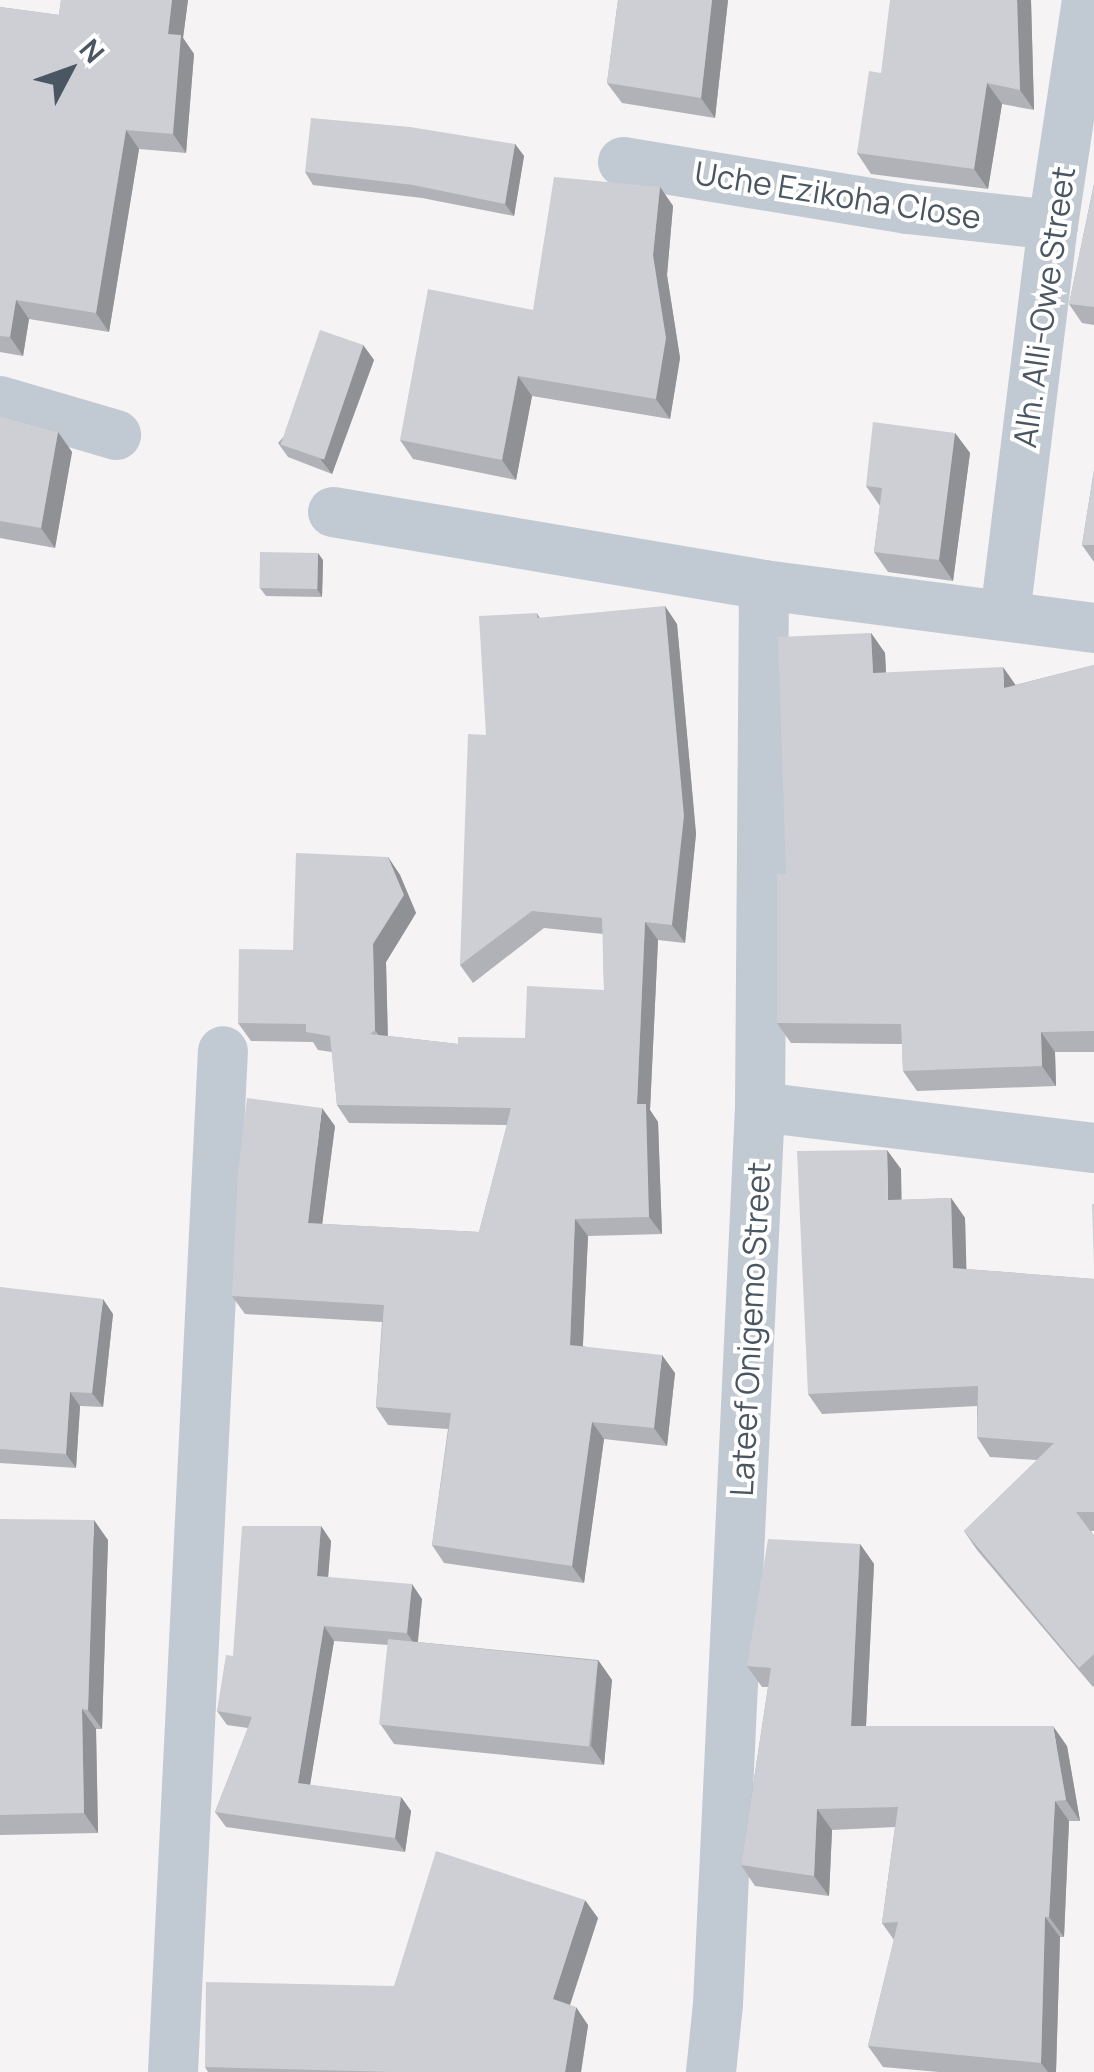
<!DOCTYPE html>
<style>
body{margin:0}
#map{position:relative;width:1094px;height:2072px;overflow:hidden;background:#f5f3f3;font-family:Manrope,sans-serif}
div>[style]{position:absolute}
[style*='--x']{left:calc(var(--x)*1px);top:calc(var(--y)*1px);width:calc(var(--w)*1px);rotate:calc(var(--a)*1deg)}
.street>*{height:50px;margin:-25px;padding:0 25px;transform-origin:25px;border-radius:25px;background:#c1cad2}
.wall>*{inset:0;background:#b0b2b7}
.shaded-wall>*{inset:0;background:#909195}
.building>*{inset:0;background:#cdcfd5;transform-origin:0 0}
span{translate:-50% -50%;white-space:nowrap;text-align:center;line-height:1.15;-webkit-text-stroke:8px #fff;paint-order:stroke}
.street-label{font-size:32px;color:#4a5661}
.north{position:absolute;left:20px;top:20px;width:100px;height:100px;-webkit-text-stroke:8px #fff;paint-order:stroke;rotate:49deg;font-size:28px;font-weight:700;line-height:40px;text-align:center;color:#4a5661}
.north::after{content:'';display:block;margin:auto;width:35px;height:45px;background:#4a5661;clip-path:polygon(50% 0,100% 100%,50% 72%,0 100%)}
</style>
<div id="map">
<div class="street">
<i style="--x:623;--y:162;--w:289;--a:9.4"></i>
<i style="--x:908;--y:209;--w:146;--a:6.3"></i>
<i style="--x:0;--y:401;--w:121;--a:16.3"></i>
<i style="--x:333;--y:512;--w:437;--a:9.6"></i>
<i style="--x:764;--y:585;--w:333;--a:7.4"></i>
<i style="--x:1005;--y:615;--w:393;--a:-83"></i>
<i style="--x:1053;--y:225;--w:228;--a:-81.4"></i>
<i style="--x:760;--y:1107;--w:337;--a:7"></i>
<i style="--x:173;--y:2072;--w:1022;--a:-87.2"></i>
<i style="--x:711;--y:2072;--w:68;--a:-84.1"></i>
<i style="--x:718;--y:2004;--w:898;--a:-87.32"></i>
<i style="--x:760;--y:1107;--w:522;--a:-89.56"></i>
</div>
<div class="wall">
<i style="clip-path:polygon(61px 0,188px 0,183px 38px,194px 54px,186px 153px,139px 149px,109px 332px,29px 319px,23px 356px,0 352px,0 7px,59px 15px)"></i>
<i style="clip-path:polygon(618px 0,728px 0,715px 118px,622px 103px,607px 83px)"></i>
<i style="clip-path:polygon(1031px 0,1034px 110px,1002px 104px,988px 189px,871px 174px,857px 153px,881px 73px)"></i>
<i style="clip-path:polygon(515px 144px,524px 156px,514px 216px,422px 198px,313px 185px,305px 172px)"></i>
<i style="clip-path:polygon(1094px 184px,1094px 325px,1082px 323px,1069px 304px)"></i>
<i style="clip-path:polygon(660px 187px,673px 206px,667px 275px,680px 358px,670px 419px,532px 396px,516px 480px,413px 459px,400px 440px)"></i>
<i style="clip-path:polygon(363px 345px,374px 360px,332px 474px,288px 457px,278px 443px)"></i>
<i style="clip-path:polygon(0 416px,58px 432px,72px 452px,55px 548px,0 538px)"></i>
<i style="clip-path:polygon(955px 433px,970px 453px,953px 581px,888px 572px,874px 552px,880px 506px,866px 486px)"></i>
<i style="clip-path:polygon(1094px 470px,1094px 562px,1082px 545px)"></i>
<i style="clip-path:polygon(323px 560px,322px 597px,266px 596px,260px 588px)"></i>
<i style="clip-path:polygon(537px 613px,540px 618px,677px 624px,696px 834px,685px 943px,658px 940px,650px 1110px,658px 1122px,662px 1234px,588px 1236px,583px 1346px,675px 1373px,667px 1446px,604px 1439px,584px 1583px,444px 1563px,432px 1545px,448px 1429px,388px 1425px,376px 1407px,382px 1322px,245px 1314px,232px 1296px,335px 1126px,322px 1224px,479px 1232px,507px 1125px,349px 1123px,337px 1105px,332px 1052px,318px 1050px,313px 1042px,251px 1041px,238px 1023px,293px 950px,388px 857px,400px 875px,416px 913px,386px 962px,388px 1036px,458px 1044px,525px 1038px,604px 990px,603px 934px,544px 928px,473px 983px,460px 965px,486px 735px)"></i>
<i style="clip-path:polygon(871px 633px,885px 653px,886px 673px,1015px 685px,1094px 665px,1094px 1052px,1055px 1052px,1056px 1086px,917px 1091px,903px 1071px,902px 1044px,791px 1043px,777px 1023px,786px 874px)"></i>
<i style="clip-path:polygon(901px 1169px,901px 1200px,951px 1198px,965px 1218px,966px 1269px,1094px 1279px,1094px 1531px,1091px 1531px,1094px 1536px,1094px 1686px,1093px 1687px,977px 1550px,964px 1531px,1037px 1460px,990px 1457px,977px 1437px,977px 1406px,822px 1414px,808px 1394px)"></i>
<i style="clip-path:polygon(0 1287px,113px 1314px,103px 1407px,80px 1406px,76px 1468px,0 1463px)"></i>
<i style="clip-path:polygon(0 1519px,108px 1540px,102px 1729px,96px 1729px,98px 1833px,0 1835px)"></i>
<i style="clip-path:polygon(321px 1526px,331px 1541px,328px 1577px,422px 1599px,418px 1642px,598px 1660px,612px 1680px,604px 1765px,394px 1744px,381px 1725px,388px 1645px,334px 1641px,310px 1785px,401px 1797px,411px 1811px,405px 1852px,226px 1827px,215px 1812px,248px 1728px,227px 1725px,217px 1711px,233px 1656px)"></i>
<i style="clip-path:polygon(860px 1544px,874px 1564px,866px 1726px,1067px 1746px,1080px 1821px,1069px 1821px,1064px 1937px,1060px 1937px,1056px 2072px,939px 2072px,883px 2067px,868px 2046px,894px 1940px,882px 1923px,895px 1827px,832px 1830px,829px 1896px,755px 1886px,741px 1865px,768px 1687px,762px 1687px,747px 1666px)"></i>
<i style="clip-path:polygon(598px 1918px,570px 2005px,588px 2025px,581px 2072px,208px 2072px,205px 2067px,394px 1986px)"></i>
</div>
<div class="shaded-wall">
<i style="clip-path:polygon(172px 0,188px 0,183px 38px,194px 54px,186px 153px,173px 134px,168px 34px)"></i>
<i style="clip-path:polygon(712px 0,728px 0,715px 118px,701px 98px)"></i>
<i style="clip-path:polygon(1017px 0,1031px 0,1034px 110px,1020px 90px)"></i>
<i style="clip-path:polygon(987px 83px,1002px 104px,988px 189px,974px 169px)"></i>
<i style="clip-path:polygon(126px 130px,139px 149px,109px 332px,96px 313px)"></i>
<i style="clip-path:polygon(515px 144px,524px 156px,514px 216px,505px 204px)"></i>
<i style="clip-path:polygon(660px 187px,673px 206px,667px 275px,680px 358px,670px 419px,656px 399px,653px 255px)"></i>
<i style="clip-path:polygon(16px 300px,29px 319px,23px 356px,10px 337px)"></i>
<i style="clip-path:polygon(363px 345px,374px 360px,332px 474px,321px 460px)"></i>
<i style="clip-path:polygon(518px 376px,532px 396px,516px 480px,502px 460px)"></i>
<i style="clip-path:polygon(58px 432px,72px 452px,55px 548px,41px 528px)"></i>
<i style="clip-path:polygon(955px 433px,970px 453px,953px 581px,939px 560px)"></i>
<i style="clip-path:polygon(318px 553px,323px 560px,322px 597px,317px 589px)"></i>
<i style="clip-path:polygon(665px 606px,677px 624px,696px 834px,685px 943px,672px 925px)"></i>
<i style="clip-path:polygon(871px 633px,885px 653px,887px 693px,873px 673px)"></i>
<i style="clip-path:polygon(1003px 667px,1017px 687px,1004px 688px)"></i>
<i style="clip-path:polygon(388px 857px,400px 875px,416px 913px,386px 962px,388px 1048px,375px 1030px,373px 944px)"></i>
<i style="clip-path:polygon(645px 922px,658px 940px,650px 1110px,658px 1122px,662px 1234px,649px 1217px,637px 1104px)"></i>
<i style="clip-path:polygon(1041px 1032px,1055px 1052px,1056px 1086px,1042px 1066px)"></i>
<i style="clip-path:polygon(322px 1108px,335px 1126px,320px 1241px,308px 1223px)"></i>
<i style="clip-path:polygon(887px 1150px,901px 1169px,902px 1219px,888px 1200px)"></i>
<i style="clip-path:polygon(951px 1198px,965px 1218px,967px 1288px,953px 1268px)"></i>
<i style="clip-path:polygon(575px 1219px,588px 1236px,582px 1362px,570px 1345px)"></i>
<i style="clip-path:polygon(103px 1299px,113px 1314px,103px 1407px,92px 1393px)"></i>
<i style="clip-path:polygon(662px 1355px,675px 1373px,667px 1446px,654px 1428px)"></i>
<i style="clip-path:polygon(70px 1392px,80px 1406px,76px 1468px,66px 1454px)"></i>
<i style="clip-path:polygon(592px 1422px,604px 1439px,584px 1583px,572px 1566px)"></i>
<i style="clip-path:polygon(94px 1520px,108px 1540px,102px 1729px,88px 1710px)"></i>
<i style="clip-path:polygon(321px 1526px,331px 1541px,327px 1591px,317px 1576px)"></i>
<i style="clip-path:polygon(860px 1544px,874px 1564px,865px 1746px,851px 1726px)"></i>
<i style="clip-path:polygon(412px 1584px,422px 1599px,417px 1648px,407px 1633px)"></i>
<i style="clip-path:polygon(324px 1626px,334px 1641px,308px 1797px,298px 1783px)"></i>
<i style="clip-path:polygon(598px 1660px,612px 1680px,604px 1765px,591px 1746px)"></i>
<i style="clip-path:polygon(82px 1709px,96px 1729px,98px 1833px,84px 1813px)"></i>
<i style="clip-path:polygon(1053px 1726px,1067px 1746px,1080px 1821px,1066px 1800px)"></i>
<i style="clip-path:polygon(401px 1797px,411px 1811px,405px 1852px,395px 1838px)"></i>
<i style="clip-path:polygon(1055px 1801px,1069px 1821px,1064px 1937px,1049px 1917px)"></i>
<i style="clip-path:polygon(817px 1809px,832px 1830px,829px 1896px,814px 1876px)"></i>
<i style="clip-path:polygon(585px 1900px,598px 1918px,566px 2017px,553px 1999px)"></i>
<i style="clip-path:polygon(1045px 1917px,1060px 1937px,1056px 2072px,1048px 2072px,1041px 2063px)"></i>
<i style="clip-path:polygon(576px 2007px,588px 2025px,581px 2072px,565px 2072px)"></i>
</div>
<div class="building">
<i style="clip-path:polygon(61px 0,172px 0,168px 34px,181px 35px,173px 134px,126px 130px,96px 313px,16px 300px,10px 337px,0 336px,0 7px,59px 15px)"></i>
<i style="clip-path:polygon(618px 0,712px 0,701px 98px,607px 83px)"></i>
<i style="clip-path:polygon(890px 0,1017px 0,1020px 90px,987px 83px,974px 169px,857px 153px,869px 71px,881px 73px)"></i>
<i style="clip-path:polygon(311px 118px,410px 127px,515px 144px,505px 204px,413px 185px,305px 172px)"></i>
<i style="clip-path:polygon(554px 177px,660px 187px,653px 255px,666px 338px,656px 399px,518px 376px,502px 460px,400px 440px,428px 289px,533px 310px)"></i>
<i style="clip-path:polygon(1094px 184px,1094px 307px,1069px 304px)"></i>
<i style="left:320px;top:330px;width:46px;height:121px;rotate:19deg"></i>
<i style="clip-path:polygon(0 416px,58px 432px,41px 528px,0 521px)"></i>
<i style="clip-path:polygon(873px 422px,955px 433px,939px 560px,874px 552px,882px 488px,866px 486px)"></i>
<i style="clip-path:polygon(1094px 470px,1094px 545px,1082px 545px)"></i>
<i style="left:260px;top:552px;width:58px;height:36px;rotate:1deg"></i>
<i style="clip-path:polygon(665px 606px,684px 816px,672px 925px,645px 922px,637px 1104px,646px 1104px,649px 1217px,575px 1219px,570px 1345px,662px 1355px,654px 1428px,592px 1422px,572px 1566px,432px 1545px,451px 1413px,376px 1407px,384px 1305px,232px 1296px,238px 1171px,247px 1098px,322px 1108px,308px 1223px,479px 1232px,511px 1108px,337px 1105px,330px 1036px,306px 1032px,306px 1024px,238px 1023px,239px 949px,293px 950px,296px 853px,388px 857px,404px 895px,373px 944px,375px 1030px,370px 1034px,458px 1044px,458px 1037px,525px 1038px,527px 986px,604px 990px,602px 918px,532px 911px,460px 965px,468px 734px,486px 735px,479px 616px,537px 613px,537px 618px)"></i>
<i style="clip-path:polygon(871px 633px,873px 673px,1003px 667px,1004px 688px,1094px 665px,1094px 1031px,1041px 1032px,1042px 1066px,903px 1071px,901px 1024px,777px 1023px,777px 874px,786px 874px,778px 637px)"></i>
<i style="clip-path:polygon(887px 1150px,888px 1200px,951px 1198px,953px 1268px,1094px 1279px,1094px 1512px,1076px 1512px,1094px 1536px,1094px 1654px,1079px 1668px,964px 1531px,1054px 1443px,977px 1437px,978px 1386px,808px 1394px,797px 1151px)"></i>
<i style="clip-path:polygon(1092px 1204px,1094px 1204px,1094px 1266px)"></i>
<i style="clip-path:polygon(0 1287px,103px 1299px,92px 1393px,70px 1392px,66px 1454px,0 1449px)"></i>
<i style="clip-path:polygon(0 1519px,94px 1520px,88px 1710px,82px 1709px,84px 1813px,0 1815px)"></i>
<i style="clip-path:polygon(242px 1526px,321px 1526px,317px 1576px,412px 1584px,407px 1633px,324px 1626px,298px 1783px,401px 1797px,395px 1838px,215px 1812px,252px 1717px,217px 1711px,226px 1655px,233px 1656px)"></i>
<i style="clip-path:polygon(768px 1539px,860px 1544px,851px 1726px,1053px 1726px,1066px 1800px,1055px 1801px,1049px 1917px,1045px 1917px,1041px 2063px,868px 2046px,898px 1922px,882px 1923px,898px 1807px,817px 1809px,814px 1876px,741px 1865px,771px 1668px,747px 1666px)"></i>
<i style="left:388px;top:1639px;width:211px;height:86px;rotate:6deg"></i>
<i style="clip-path:polygon(436px 1851px,585px 1900px,553px 1999px,576px 2007px,565px 2072px,390px 2072px,205px 2067px,206px 1982px,394px 1986px)"></i>
</div>
<div class="street-label">
<span style="left:838px;top:195px;rotate:9deg">Uche Ezikoha Close</span>
<span style="left:1044px;top:307px;rotate:-82deg">Alh. Alli-Owe Street</span>
<span style="left:750px;top:1329px;rotate:-87deg">Lateef Onigemo Street</span>
</div>
<div class="north">N</div>
</div>
